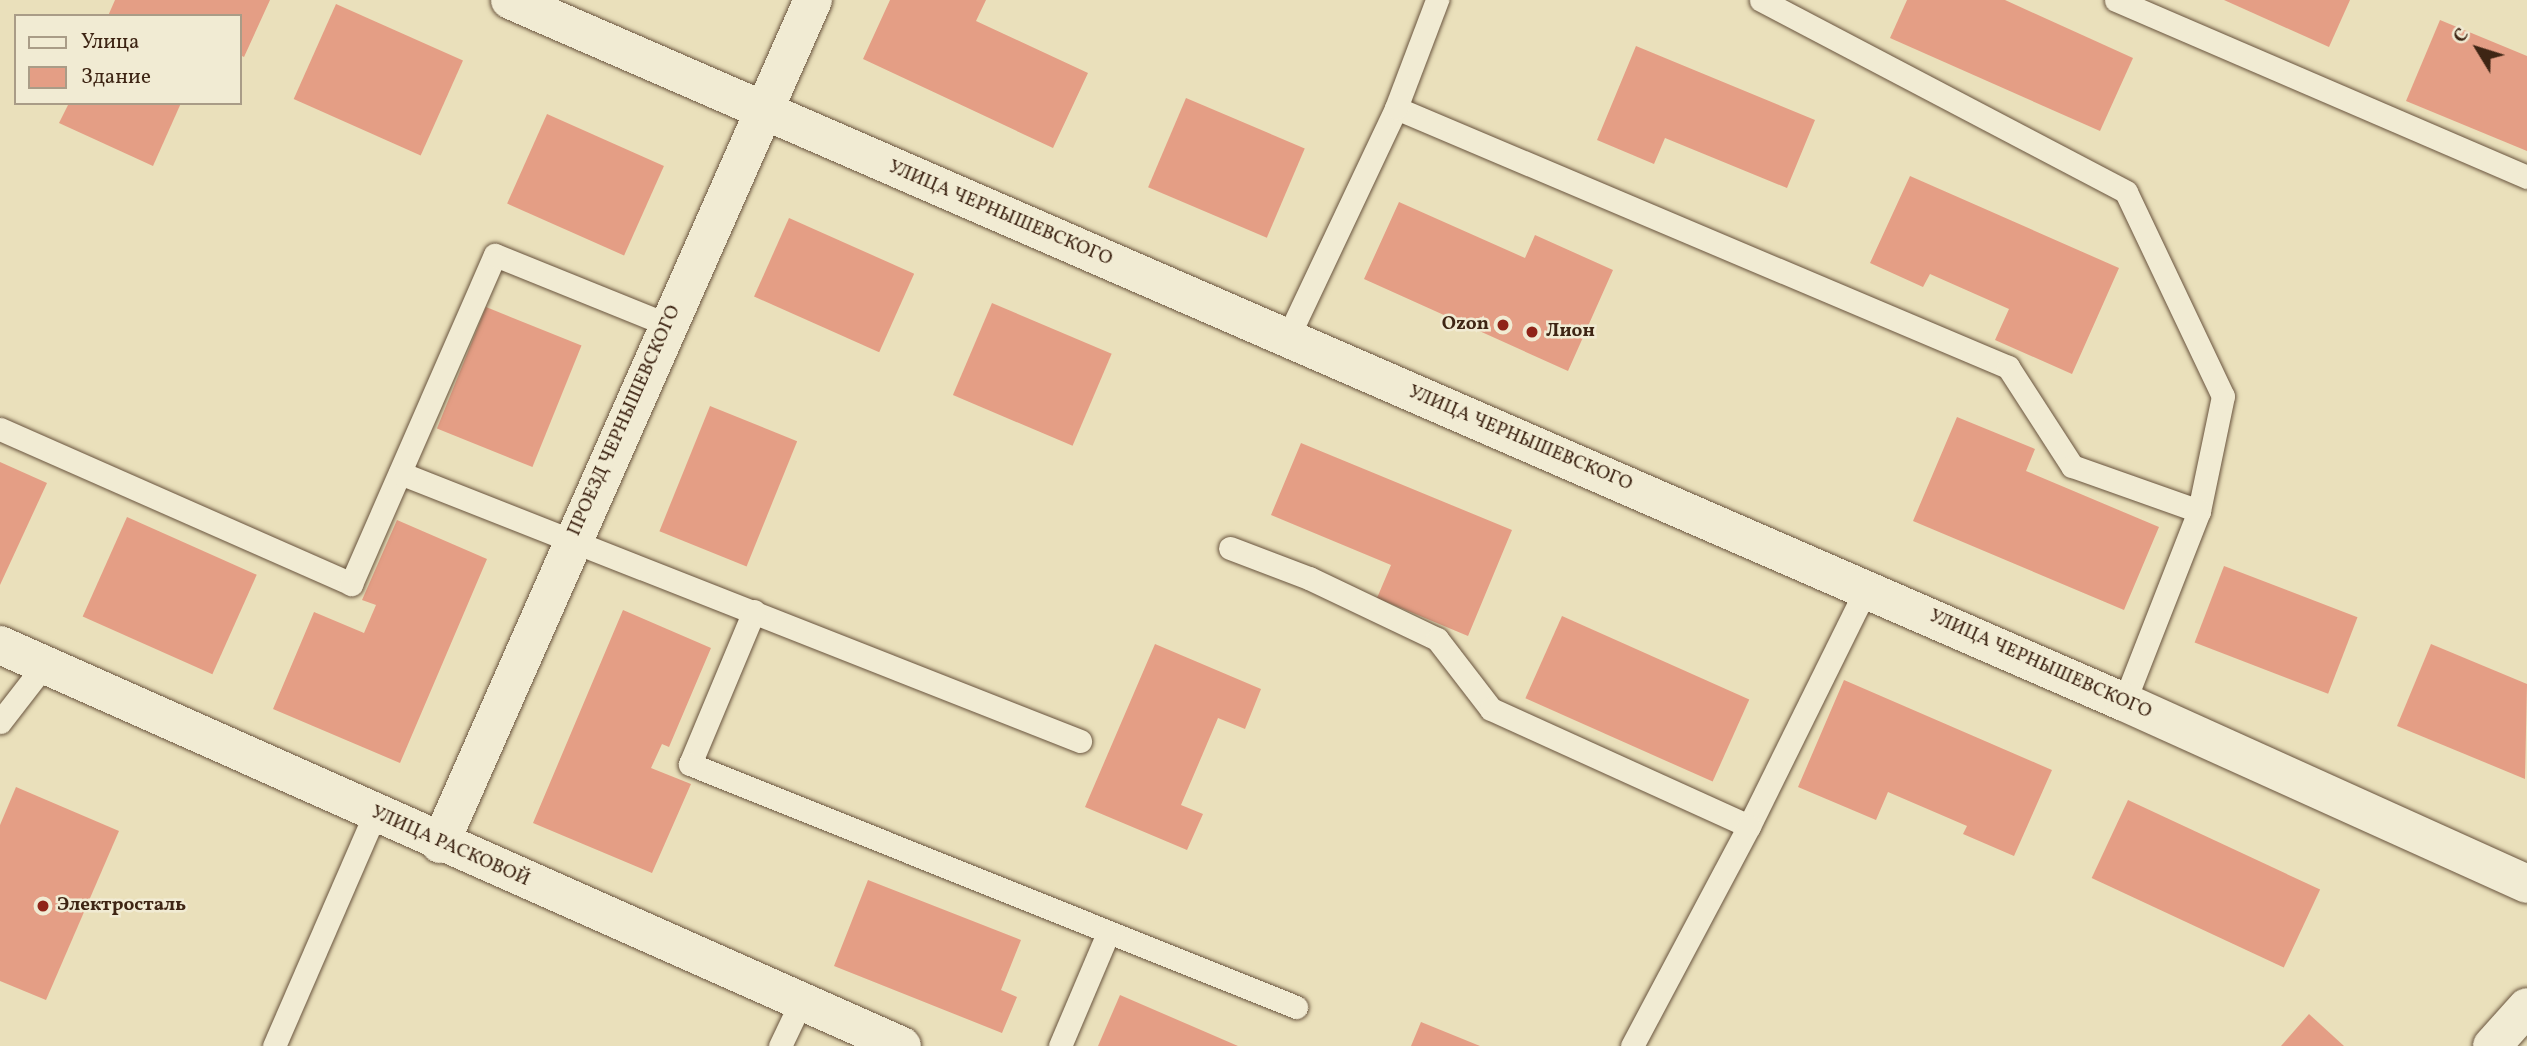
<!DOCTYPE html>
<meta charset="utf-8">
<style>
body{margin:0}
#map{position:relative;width:2527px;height:1046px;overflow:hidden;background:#eae0bb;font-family:Vollkorn,serif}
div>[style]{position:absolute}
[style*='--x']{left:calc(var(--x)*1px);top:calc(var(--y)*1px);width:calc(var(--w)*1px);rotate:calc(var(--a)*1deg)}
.building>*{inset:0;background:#e49e85;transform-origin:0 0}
.roads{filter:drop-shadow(0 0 2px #69543e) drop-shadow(0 0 2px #69543e)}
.service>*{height:23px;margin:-11.5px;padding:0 11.5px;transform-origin:11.5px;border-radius:11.5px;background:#f1ebd3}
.minor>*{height:38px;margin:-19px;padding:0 19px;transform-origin:19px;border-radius:19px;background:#f1ebd3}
.dots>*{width:19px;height:19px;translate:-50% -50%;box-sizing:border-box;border:4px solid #f1ebd3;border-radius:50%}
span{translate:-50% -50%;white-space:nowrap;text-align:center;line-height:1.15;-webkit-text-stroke:5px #f1ebd3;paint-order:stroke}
.street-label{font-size:19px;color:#3e2514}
.poi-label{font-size:19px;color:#3e2514;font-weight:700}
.right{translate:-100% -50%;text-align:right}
.left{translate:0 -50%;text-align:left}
.legend{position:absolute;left:14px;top:14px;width:228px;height:91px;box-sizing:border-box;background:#f1ebd3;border:2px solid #a99c87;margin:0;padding:9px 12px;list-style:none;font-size:21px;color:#3e2514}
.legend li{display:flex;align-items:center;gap:14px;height:35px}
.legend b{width:35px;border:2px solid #a99c87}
.north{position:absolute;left:2443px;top:14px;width:70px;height:70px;-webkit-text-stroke:5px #f1ebd3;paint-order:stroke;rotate:308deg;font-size:19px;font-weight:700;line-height:28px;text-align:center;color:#3e2514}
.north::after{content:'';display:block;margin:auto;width:24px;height:32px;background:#3e2514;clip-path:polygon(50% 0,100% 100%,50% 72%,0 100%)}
</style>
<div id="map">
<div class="building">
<i style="clip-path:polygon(115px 0,270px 0,244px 57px,240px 55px,240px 16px,108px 16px)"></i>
<i style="clip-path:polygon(890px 0,986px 0,976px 21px,1088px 73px,1053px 148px,863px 59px)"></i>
<i style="clip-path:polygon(1907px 0,2005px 0,2133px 58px,2100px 131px,1890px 38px)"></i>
<i style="clip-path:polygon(2224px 0,2350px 0,2329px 47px)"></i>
<i style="left:336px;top:4px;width:139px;height:104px;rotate:24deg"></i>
<i style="clip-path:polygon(2440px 20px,2527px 56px,2527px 151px,2406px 101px)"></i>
<i style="clip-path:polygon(1636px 46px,1815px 120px,1787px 188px,1665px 138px,1654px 164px,1597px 140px)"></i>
<i style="left:1186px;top:98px;width:129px;height:97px;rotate:23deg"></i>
<i style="clip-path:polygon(69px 103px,181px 103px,153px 166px,59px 123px)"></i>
<i style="left:547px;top:114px;width:128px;height:98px;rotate:24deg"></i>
<i style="clip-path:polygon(1910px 176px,2119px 268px,2072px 374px,1995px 340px,2009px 309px,1930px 274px,1923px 287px,1870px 263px)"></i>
<i style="clip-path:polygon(1399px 202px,1525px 258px,1535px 235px,1613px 270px,1568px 371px,1364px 279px)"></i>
<i style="left:789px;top:218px;width:137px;height:86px;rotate:24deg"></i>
<i style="left:992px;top:303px;width:130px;height:100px;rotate:23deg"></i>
<i style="left:486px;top:307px;width:103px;height:131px;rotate:22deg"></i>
<i style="left:710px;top:406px;width:94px;height:135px;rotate:22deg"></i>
<i style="clip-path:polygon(1957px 417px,2035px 449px,2026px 471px,2159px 527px,2124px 610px,1913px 521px)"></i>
<i style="clip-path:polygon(1301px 443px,1512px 530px,1468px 636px,1377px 598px,1391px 565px,1271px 515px)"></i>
<i style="clip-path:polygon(0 462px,47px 483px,0 585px)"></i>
<i style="left:127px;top:517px;width:142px;height:109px;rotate:24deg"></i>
<i style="clip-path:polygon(397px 520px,487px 559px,400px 763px,273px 709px,314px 612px,364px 633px,376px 605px,362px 600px)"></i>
<i style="left:2224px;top:566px;width:143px;height:82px;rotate:21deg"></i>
<i style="clip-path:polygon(623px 610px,711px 648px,669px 747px,662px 744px,651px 768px,691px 784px,652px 873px,533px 823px)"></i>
<i style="left:1562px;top:616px;width:205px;height:90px;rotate:24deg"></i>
<i style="clip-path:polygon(1155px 644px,1261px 689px,1245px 729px,1218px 718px,1181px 805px,1203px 814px,1187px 850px,1085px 807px)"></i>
<i style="clip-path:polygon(2431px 644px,2527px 684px,2525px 779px,2397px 726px)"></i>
<i style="clip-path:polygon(1844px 680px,2052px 770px,2014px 856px,1963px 834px,1967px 826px,1888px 792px,1876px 820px,1798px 787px)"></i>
<i style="clip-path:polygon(16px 787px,119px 831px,46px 1000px,0 981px,0 825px)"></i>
<i style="left:2128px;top:800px;width:212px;height:86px;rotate:25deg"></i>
<i style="clip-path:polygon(868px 880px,1021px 940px,1001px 990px,1017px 997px,1002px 1033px,834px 966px)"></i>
<i style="clip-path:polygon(1120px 995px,1238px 1046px,1098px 1046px)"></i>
<i style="clip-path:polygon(2309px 1014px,2344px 1046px,2281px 1046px)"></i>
<i style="clip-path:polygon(1421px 1022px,1480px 1046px,1411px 1046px)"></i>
</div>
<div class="roads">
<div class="service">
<i style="--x:1761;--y:0;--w:412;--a:27.7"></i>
<i style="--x:2126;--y:192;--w:226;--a:64.6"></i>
<i style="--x:2223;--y:396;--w:117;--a:101.8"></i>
<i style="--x:2116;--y:0;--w:447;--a:23.3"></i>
<i style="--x:1396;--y:108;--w:665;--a:22.94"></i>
<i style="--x:2008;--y:367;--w:118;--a:57.1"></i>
<i style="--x:2072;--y:466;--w:135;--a:19.5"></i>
<i style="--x:2199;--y:511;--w:205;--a:111.4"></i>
<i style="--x:1287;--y:339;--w:255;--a:-64.7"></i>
<i style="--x:1396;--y:108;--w:116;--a:-69.2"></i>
<i style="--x:0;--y:429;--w:384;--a:23.8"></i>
<i style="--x:351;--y:584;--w:359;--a:-66.4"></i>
<i style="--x:495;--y:255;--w:187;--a:22"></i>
<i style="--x:400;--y:473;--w:731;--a:21.51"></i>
<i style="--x:1230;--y:548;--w:85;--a:20.8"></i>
<i style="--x:1309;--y:578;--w:142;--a:25.5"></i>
<i style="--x:1437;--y:639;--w:88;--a:52.4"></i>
<i style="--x:1491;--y:709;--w:283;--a:24.4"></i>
<i style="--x:1749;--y:826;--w:264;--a:-63.7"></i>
<i style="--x:754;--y:611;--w:166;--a:112.7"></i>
<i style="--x:690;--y:764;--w:653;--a:21.85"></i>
<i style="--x:0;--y:722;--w:73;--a:-52.2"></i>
<i style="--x:274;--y:1046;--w:253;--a:-66.5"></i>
<i style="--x:780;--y:1046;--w:49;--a:-64.5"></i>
<i style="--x:1060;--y:1046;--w:123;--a:-67"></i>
<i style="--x:1632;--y:1046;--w:249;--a:-62"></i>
</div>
<div class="minor">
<i style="--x:510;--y:0;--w:1760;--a:23.51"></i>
<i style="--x:2124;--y:702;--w:442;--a:24.3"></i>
<i style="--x:0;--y:645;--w:987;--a:23.97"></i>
<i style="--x:440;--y:844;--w:923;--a:-66.16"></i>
<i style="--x:2492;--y:1046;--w:52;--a:-48.1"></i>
</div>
</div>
<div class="dots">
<i style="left:1503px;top:325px;background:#8f2418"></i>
<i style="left:1532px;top:332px;background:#8f2418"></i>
<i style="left:43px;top:906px;background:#8f2418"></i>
</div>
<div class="street-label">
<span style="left:1000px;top:214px;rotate:23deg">УЛИЦА ЧЕРНЫШЕВСКОГО</span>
<span style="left:625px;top:421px;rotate:-66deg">ПРОЕЗД ЧЕРНЫШЕВСКОГО</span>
<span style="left:1520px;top:439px;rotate:23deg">УЛИЦА ЧЕРНЫШЕВСКОГО</span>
<span style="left:2040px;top:665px;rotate:24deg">УЛИЦА ЧЕРНЫШЕВСКОГО</span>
<span style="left:450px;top:847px;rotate:24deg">УЛИЦА РАСКОВОЙ</span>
</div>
<div class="poi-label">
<span class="right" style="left:1489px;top:325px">Ozon</span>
<span class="left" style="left:1546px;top:332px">Лион</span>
<span class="left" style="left:57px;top:906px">Электросталь</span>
</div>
<ul class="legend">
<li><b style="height:9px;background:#f1ebd3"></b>Улица</li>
<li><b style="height:19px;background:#e49e85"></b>Здание</li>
</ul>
<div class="north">С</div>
</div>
